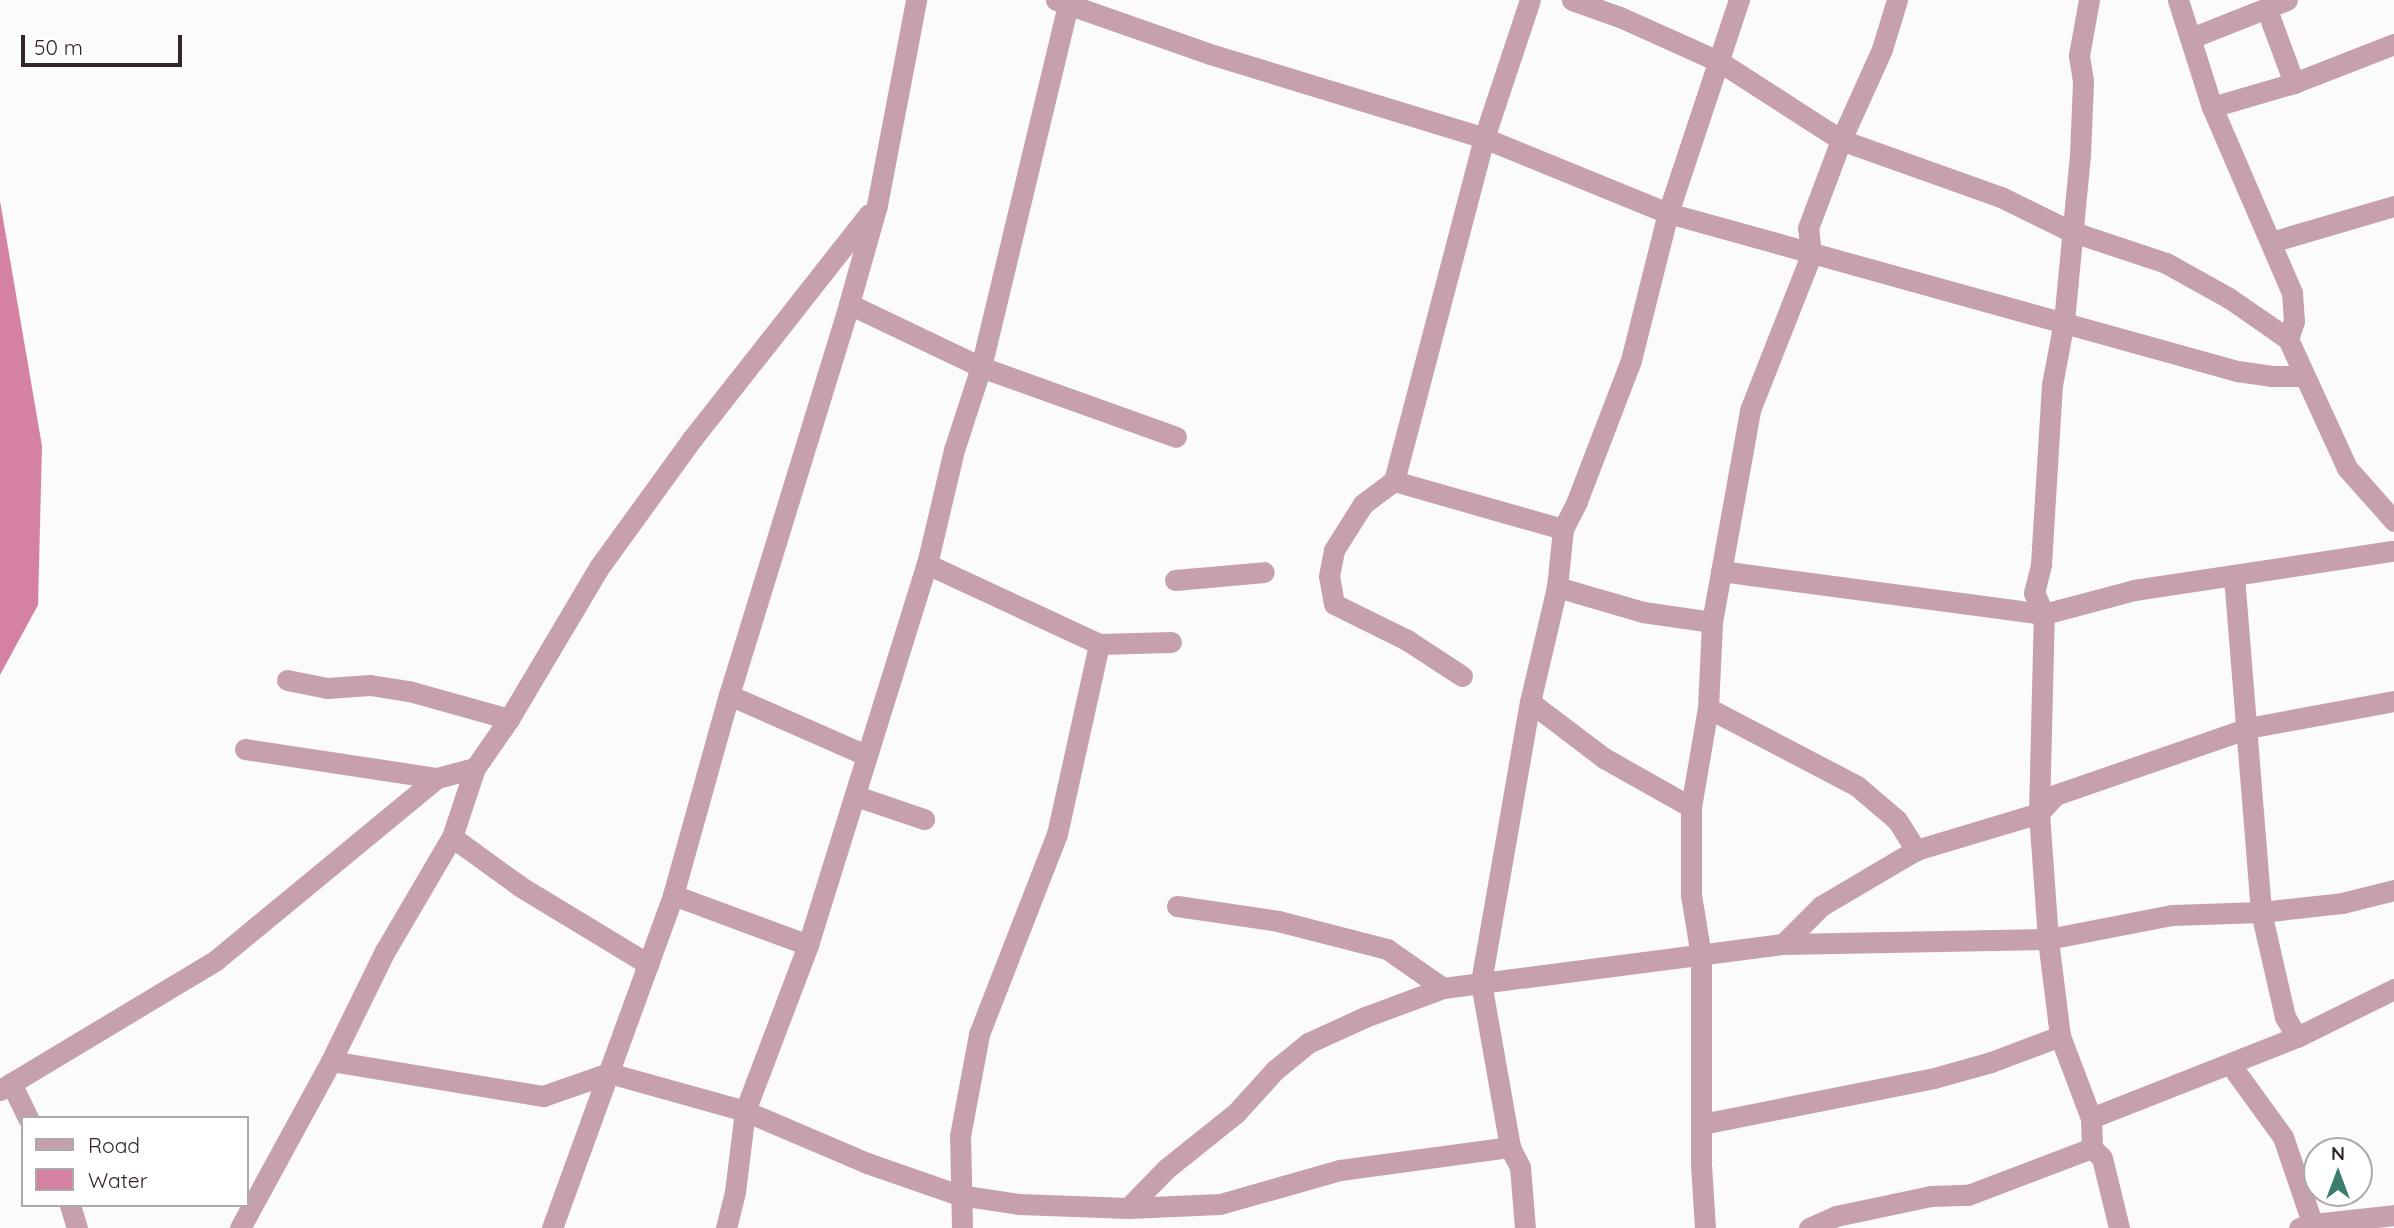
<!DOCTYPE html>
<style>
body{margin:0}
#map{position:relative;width:2394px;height:1228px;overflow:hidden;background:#fbfbfb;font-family:Quicksand,sans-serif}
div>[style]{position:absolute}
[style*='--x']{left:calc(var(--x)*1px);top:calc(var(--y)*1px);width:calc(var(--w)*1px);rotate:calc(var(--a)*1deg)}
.water>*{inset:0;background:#d582a2}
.minor>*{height:21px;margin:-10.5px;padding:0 10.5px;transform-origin:10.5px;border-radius:10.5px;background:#c7a0ae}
span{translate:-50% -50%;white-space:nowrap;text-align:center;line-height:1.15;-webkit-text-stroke:6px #fff;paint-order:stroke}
.legend{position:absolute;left:21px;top:1116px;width:228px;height:91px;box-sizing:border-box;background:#fff;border:2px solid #ada8aa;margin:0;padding:9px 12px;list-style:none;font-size:21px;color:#32262b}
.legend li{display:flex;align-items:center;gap:14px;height:35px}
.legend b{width:35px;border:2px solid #ada8aa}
.north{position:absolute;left:2303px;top:1137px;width:70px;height:70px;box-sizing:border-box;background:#fff;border:2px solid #ada8aa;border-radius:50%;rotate:0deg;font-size:19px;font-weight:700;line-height:28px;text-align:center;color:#32262b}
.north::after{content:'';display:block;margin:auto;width:24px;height:32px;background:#3c7d6d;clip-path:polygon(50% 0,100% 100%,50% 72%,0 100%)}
.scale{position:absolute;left:21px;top:35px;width:161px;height:32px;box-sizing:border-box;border:4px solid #32262b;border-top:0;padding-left:9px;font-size:21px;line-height:24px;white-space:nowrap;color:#32262b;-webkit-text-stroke:5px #fff;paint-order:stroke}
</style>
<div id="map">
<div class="water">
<i style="clip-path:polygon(0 201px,42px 446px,38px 605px,0 675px)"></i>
</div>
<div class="minor">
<i style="--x:1056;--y:0;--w:163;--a:19.3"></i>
<i style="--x:1210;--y:54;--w:287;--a:17"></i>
<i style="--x:1484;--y:138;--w:199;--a:22.2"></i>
<i style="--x:1668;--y:213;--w:591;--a:15.52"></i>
<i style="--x:2237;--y:371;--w:34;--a:8"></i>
<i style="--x:2271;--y:376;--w:32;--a:0"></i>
<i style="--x:1572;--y:0;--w:51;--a:19.5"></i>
<i style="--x:1620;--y:17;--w:110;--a:24.2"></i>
<i style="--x:1720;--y:62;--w:144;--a:32.8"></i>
<i style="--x:1841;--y:140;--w:170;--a:19.6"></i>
<i style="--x:2001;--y:197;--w:77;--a:26.2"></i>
<i style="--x:2070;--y:231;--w:101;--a:18.4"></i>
<i style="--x:2166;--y:263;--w:72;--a:29.1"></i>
<i style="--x:2229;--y:298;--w:72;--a:34.8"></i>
<i style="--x:2288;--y:339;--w:142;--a:65.4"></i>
<i style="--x:2347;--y:468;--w:71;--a:48.4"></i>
<i style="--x:2178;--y:0;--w:112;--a:72.4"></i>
<i style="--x:2212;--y:107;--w:202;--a:66.7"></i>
<i style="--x:2292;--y:293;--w:28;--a:86"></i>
<i style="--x:2294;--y:321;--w:19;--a:108"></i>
<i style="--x:2267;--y:10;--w:78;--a:69.7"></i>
<i style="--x:2191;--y:38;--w:103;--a:-21.6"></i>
<i style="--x:2212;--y:107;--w:85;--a:-16.3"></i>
<i style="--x:2294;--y:83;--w:107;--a:-21.3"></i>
<i style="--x:2271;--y:242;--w:128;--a:-16.3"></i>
<i style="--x:849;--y:304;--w:146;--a:25.5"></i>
<i style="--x:981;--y:367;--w:207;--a:19.7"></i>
<i style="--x:1394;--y:481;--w:176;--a:15.9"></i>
<i style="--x:927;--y:564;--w:190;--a:24.9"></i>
<i style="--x:1099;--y:644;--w:72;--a:-1.6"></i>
<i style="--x:1721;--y:571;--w:326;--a:7.6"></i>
<i style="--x:2044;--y:614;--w:93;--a:-14.9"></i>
<i style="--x:2134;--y:590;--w:261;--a:-8.6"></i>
<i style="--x:2234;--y:576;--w:337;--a:85.4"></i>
<i style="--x:2261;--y:912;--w:108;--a:77.1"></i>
<i style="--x:2285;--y:1017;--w:23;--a:59"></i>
<i style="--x:1175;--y:580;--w:89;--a:-5.1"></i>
<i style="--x:1557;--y:587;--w:90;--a:16.2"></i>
<i style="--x:1643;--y:612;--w:70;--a:8.2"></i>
<i style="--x:1462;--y:676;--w:66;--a:-146.8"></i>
<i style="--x:1407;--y:640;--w:81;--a:-153.7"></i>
<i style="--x:1334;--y:604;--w:28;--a:-100"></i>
<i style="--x:1329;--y:576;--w:26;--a:-79"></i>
<i style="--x:1334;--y:550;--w:54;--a:-57.8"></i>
<i style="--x:1363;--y:504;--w:39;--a:-37"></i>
<i style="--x:1394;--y:481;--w:355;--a:-75.3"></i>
<i style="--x:1484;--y:138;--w:145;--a:-71.6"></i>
<i style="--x:287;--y:680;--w:41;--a:11.3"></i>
<i style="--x:327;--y:688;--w:43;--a:-4"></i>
<i style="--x:370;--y:685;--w:39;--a:9"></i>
<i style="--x:409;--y:691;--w:104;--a:15.6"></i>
<i style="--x:729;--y:695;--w:150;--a:23.7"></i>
<i style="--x:1530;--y:702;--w:93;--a:37.1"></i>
<i style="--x:1604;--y:758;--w:100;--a:29.4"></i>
<i style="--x:1708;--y:708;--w:168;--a:27.6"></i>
<i style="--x:1857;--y:786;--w:52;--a:40.4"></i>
<i style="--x:1897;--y:820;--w:36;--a:58"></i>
<i style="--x:245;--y:749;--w:194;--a:8.6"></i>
<i style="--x:856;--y:796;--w:72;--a:18.7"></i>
<i style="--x:452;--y:837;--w:85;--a:35.9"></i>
<i style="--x:521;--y:887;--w:149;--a:31.2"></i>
<i style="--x:673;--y:895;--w:144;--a:20.3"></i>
<i style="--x:1177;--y:906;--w:102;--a:8.4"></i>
<i style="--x:1278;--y:921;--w:113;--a:14.4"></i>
<i style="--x:1387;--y:949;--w:68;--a:34.9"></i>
<i style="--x:1783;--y:944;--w:54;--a:-45"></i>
<i style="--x:1821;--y:906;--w:110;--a:-30.5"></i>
<i style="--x:1916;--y:850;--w:128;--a:-16.7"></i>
<i style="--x:2039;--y:813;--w:24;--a:-48"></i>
<i style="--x:2055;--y:795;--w:204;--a:-19.1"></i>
<i style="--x:2248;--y:728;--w:148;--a:-10.5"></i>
<i style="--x:331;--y:1061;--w:215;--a:9.4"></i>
<i style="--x:543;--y:1096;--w:70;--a:-19.2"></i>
<i style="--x:609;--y:1073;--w:141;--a:15.6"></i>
<i style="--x:745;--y:1111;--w:133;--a:23.1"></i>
<i style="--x:867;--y:1163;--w:97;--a:19.2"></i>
<i style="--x:959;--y:1195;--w:61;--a:8.5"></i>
<i style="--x:1019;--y:1204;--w:109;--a:2.1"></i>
<i style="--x:1128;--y:1208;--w:92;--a:-2.5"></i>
<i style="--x:1220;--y:1204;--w:125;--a:-15.8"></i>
<i style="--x:1340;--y:1170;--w:172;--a:-7.7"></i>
<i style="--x:2230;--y:1064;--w:90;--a:54"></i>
<i style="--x:2283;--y:1137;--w:96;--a:71.2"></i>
<i style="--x:11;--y:1083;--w:39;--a:64"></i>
<i style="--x:0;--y:1090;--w:252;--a:-31"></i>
<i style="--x:216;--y:960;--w:286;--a:-39.5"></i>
<i style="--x:437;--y:778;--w:39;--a:-15"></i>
<i style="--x:2091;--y:1118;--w:221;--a:-21.5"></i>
<i style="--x:2297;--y:1037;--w:108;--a:-26.3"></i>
<i style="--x:1702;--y:1124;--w:237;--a:-11.2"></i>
<i style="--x:1934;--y:1078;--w:59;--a:-15.7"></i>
<i style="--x:1991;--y:1062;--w:74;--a:-20.6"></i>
<i style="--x:2092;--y:1148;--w:14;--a:45"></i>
<i style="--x:2102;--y:1158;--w:72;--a:76.3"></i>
<i style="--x:70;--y:1205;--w:24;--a:73"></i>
<i style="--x:1128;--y:1208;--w:54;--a:-45.7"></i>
<i style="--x:1166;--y:1169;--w:90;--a:-38.7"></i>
<i style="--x:1236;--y:1113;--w:58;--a:-47.8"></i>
<i style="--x:1275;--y:1070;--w:43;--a:-39.3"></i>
<i style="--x:1308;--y:1043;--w:63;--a:-24.5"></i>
<i style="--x:1365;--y:1017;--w:83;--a:-20.4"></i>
<i style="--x:1443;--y:988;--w:343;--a:-7.4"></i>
<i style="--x:1783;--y:944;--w:265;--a:-1.1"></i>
<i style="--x:2048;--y:939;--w:126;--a:-11"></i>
<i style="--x:2172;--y:915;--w:89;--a:-1.9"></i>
<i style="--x:2261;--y:912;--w:81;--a:-6.3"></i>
<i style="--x:2342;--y:903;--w:54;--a:-14"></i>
<i style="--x:240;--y:1228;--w:190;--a:-61.4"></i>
<i style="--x:331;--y:1061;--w:123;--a:-63.9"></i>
<i style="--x:385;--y:951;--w:132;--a:-59.6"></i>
<i style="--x:452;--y:837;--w:73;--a:-71.6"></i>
<i style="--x:475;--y:768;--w:60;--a:-55.2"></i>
<i style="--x:509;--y:719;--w:178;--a:-59.3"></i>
<i style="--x:600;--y:566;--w:157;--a:-54.1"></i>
<i style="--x:692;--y:439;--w:286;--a:-51.8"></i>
<i style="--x:552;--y:1228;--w:354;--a:-70"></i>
<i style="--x:673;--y:895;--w:208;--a:-74.4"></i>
<i style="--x:729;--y:695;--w:409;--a:-72.9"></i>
<i style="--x:849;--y:304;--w:103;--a:-74.2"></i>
<i style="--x:877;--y:205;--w:209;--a:-79.2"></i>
<i style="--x:726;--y:1228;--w:37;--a:-76"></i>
<i style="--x:735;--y:1192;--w:82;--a:-83"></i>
<i style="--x:745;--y:1111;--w:178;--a:-69.2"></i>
<i style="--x:808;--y:945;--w:399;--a:-72.7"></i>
<i style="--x:927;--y:564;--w:117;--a:-76.7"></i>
<i style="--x:954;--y:450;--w:87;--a:-72"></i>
<i style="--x:981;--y:367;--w:377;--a:-76.5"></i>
<i style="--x:962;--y:1228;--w:92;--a:-91.2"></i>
<i style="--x:960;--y:1136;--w:104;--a:-79.4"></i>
<i style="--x:979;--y:1034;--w:215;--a:-68.7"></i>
<i style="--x:1057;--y:834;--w:195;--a:-77.5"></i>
<i style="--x:1525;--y:1228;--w:61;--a:-94.7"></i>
<i style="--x:1520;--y:1167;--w:22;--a:-117"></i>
<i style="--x:1510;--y:1147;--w:168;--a:-100"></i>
<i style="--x:1481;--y:982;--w:284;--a:-80.1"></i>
<i style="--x:1530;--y:702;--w:118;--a:-76.8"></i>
<i style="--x:1557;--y:587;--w:58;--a:-84.1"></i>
<i style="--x:1563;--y:529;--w:31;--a:-63"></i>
<i style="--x:1577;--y:501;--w:151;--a:-69"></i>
<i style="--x:1631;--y:360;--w:152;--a:-75.9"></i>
<i style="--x:1668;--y:213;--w:225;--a:-71.6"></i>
<i style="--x:1705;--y:1228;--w:64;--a:-93.6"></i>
<i style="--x:1701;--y:1164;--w:208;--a:-90"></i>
<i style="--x:1701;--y:956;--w:62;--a:-99.3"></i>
<i style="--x:1691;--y:895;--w:88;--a:-90"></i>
<i style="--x:1691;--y:807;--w:100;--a:-80.3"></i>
<i style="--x:1708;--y:708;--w:86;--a:-87.3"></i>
<i style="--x:1712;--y:622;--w:215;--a:-79.8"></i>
<i style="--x:1750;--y:410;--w:167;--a:-68.5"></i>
<i style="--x:1811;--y:255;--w:27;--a:-96"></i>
<i style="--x:1808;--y:228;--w:94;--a:-69.4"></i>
<i style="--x:1841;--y:140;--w:100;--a:-65.7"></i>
<i style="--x:1882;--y:49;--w:51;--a:-73"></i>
<i style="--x:1809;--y:1228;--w:30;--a:-24"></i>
<i style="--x:1836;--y:1216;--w:97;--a:-11.9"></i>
<i style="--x:1931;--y:1196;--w:37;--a:-2"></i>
<i style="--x:1968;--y:1195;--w:133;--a:-20.8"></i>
<i style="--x:2092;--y:1148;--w:30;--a:-92"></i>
<i style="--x:2091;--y:1118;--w:88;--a:-110.7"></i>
<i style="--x:2060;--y:1036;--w:98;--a:-97.1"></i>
<i style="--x:2048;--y:939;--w:126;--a:-94.1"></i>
<i style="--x:2039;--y:813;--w:199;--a:-88.6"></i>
<i style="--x:2044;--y:614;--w:23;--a:-115"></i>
<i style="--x:2034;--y:593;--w:30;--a:-76"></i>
<i style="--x:2041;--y:564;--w:179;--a:-86.5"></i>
<i style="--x:2052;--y:385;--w:65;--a:-79.4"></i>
<i style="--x:2064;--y:321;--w:168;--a:-84.5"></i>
<i style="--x:2080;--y:154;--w:73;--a:-87.6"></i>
<i style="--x:2083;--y:81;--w:26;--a:-99"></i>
<i style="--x:2079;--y:55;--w:56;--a:-79.7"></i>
<i style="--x:2299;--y:1228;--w:15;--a:-16"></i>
<i style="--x:2313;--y:1224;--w:81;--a:-6.3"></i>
</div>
<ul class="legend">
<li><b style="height:9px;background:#c7a0ae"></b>Road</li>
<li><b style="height:19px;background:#d582a2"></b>Water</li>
</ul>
<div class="north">N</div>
<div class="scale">50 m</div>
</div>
